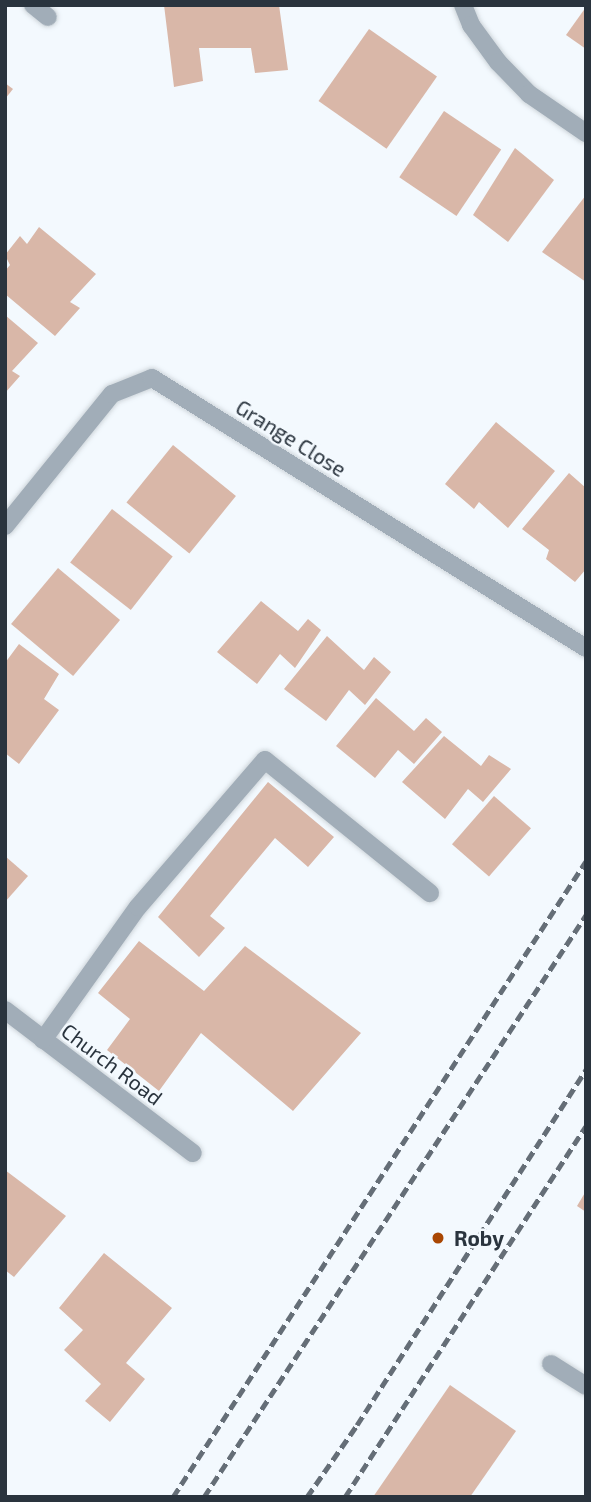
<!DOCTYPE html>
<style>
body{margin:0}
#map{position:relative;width:591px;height:1502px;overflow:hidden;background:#f3f9fe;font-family:"Exo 2",sans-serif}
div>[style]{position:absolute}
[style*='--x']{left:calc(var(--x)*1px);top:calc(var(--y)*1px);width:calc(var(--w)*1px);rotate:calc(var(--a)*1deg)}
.building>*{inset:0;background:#d9b7a8;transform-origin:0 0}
.roads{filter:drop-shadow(0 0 2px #cfd6db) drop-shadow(0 0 2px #cfd6db)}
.minor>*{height:18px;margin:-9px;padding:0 9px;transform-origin:9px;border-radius:9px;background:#a1adb8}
.rail>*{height:5px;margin-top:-2.5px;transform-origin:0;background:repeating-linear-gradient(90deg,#656e77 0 10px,transparent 0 15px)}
.dots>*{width:19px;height:19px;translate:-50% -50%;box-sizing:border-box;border:4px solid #f3f9fe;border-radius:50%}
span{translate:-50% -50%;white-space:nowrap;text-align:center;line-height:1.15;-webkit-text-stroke:5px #f3f9fe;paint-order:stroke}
.street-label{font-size:21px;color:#2a343e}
.poi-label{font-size:21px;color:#2a343e;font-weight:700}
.left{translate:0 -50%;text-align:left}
.frame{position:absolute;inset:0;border:7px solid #2a343e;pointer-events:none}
</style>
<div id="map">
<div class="building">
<i style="clip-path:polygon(164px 5px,279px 5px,288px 70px,255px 73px,251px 48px,199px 48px,203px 81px,174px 87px)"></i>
<i style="clip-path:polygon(586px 7px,586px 49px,566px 35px)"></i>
<i style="left:369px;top:29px;width:83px;height:88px;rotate:35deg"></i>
<i style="clip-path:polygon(5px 83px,13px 89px,5px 99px)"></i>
<i style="left:444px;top:111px;width:69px;height:80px;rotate:34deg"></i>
<i style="clip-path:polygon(515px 148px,554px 180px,508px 242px,473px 215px)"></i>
<i style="clip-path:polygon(586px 195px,586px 282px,542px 252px)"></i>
<i style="clip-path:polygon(39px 227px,96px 274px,70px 302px,80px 308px,55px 336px,5px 294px,5px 271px,10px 265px,5px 255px,20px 236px,27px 244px)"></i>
<i style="clip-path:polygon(5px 315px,38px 343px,12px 371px,20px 376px,5px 393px)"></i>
<i style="clip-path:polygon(496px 422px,555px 471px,508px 528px,479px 502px,474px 509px,445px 484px)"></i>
<i style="left:173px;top:445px;width:81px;height:74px;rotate:39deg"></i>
<i style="clip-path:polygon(569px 473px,586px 488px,586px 569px,575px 582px,546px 559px,549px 550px,522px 529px)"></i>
<i style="left:112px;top:509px;width:77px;height:68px;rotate:38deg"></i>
<i style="left:58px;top:568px;width:81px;height:73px;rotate:40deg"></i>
<i style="clip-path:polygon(261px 601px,298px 631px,308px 619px,321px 630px,295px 668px,280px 654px,257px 684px,217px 652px)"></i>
<i style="clip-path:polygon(327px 636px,364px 670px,374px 657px,391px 672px,365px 705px,349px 690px,326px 721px,284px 689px)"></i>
<i style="clip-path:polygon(19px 644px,59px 674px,44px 699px,59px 710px,19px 764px,5px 753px,5px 663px)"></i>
<i style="clip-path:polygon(376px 698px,414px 731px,426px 718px,442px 732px,414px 764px,398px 750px,375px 778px,336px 746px)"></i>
<i style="clip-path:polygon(444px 736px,481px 766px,489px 755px,511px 769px,483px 802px,468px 789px,445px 819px,402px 782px)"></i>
<i style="clip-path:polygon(268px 782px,334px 837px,308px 867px,275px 838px,210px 916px,225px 928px,199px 957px,158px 917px)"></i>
<i style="left:494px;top:796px;width:49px;height:64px;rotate:41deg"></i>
<i style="clip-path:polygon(5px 856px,28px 876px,5px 902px)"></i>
<i style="clip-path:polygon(139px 941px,204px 991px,245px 946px,361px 1033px,293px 1111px,201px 1033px,159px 1091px,107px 1050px,130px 1019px,98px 993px)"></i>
<i style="clip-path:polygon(5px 1170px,66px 1216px,14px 1277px,5px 1270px)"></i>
<i style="clip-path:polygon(586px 1191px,586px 1212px,577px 1206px)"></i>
<i style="clip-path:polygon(104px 1253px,172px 1308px,126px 1363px,145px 1379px,110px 1422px,85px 1401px,101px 1384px,64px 1350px,83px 1330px,59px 1308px)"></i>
<i style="clip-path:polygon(450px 1385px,516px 1431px,470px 1497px,373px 1497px)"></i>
</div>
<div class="roads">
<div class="minor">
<i style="--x:33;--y:5;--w:19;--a:39"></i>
<i style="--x:463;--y:5;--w:22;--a:68"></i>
<i style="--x:471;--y:25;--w:46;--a:53.9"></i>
<i style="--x:498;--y:62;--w:45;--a:45.9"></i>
<i style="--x:529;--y:94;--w:69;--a:34.4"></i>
<i style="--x:5;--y:526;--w:170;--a:-51"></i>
<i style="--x:112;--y:394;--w:43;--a:-21.8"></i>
<i style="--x:152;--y:378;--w:511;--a:31.89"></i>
<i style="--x:5;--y:1010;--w:236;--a:37.3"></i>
<i style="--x:43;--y:1040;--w:163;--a:-54.5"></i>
<i style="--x:138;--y:907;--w:194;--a:-49.2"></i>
<i style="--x:265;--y:760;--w:212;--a:38.9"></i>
<i style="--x:551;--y:1364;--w:41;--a:32.2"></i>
</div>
</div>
<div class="rail">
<i style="--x:173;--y:1497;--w:758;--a:-57"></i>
<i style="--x:204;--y:1497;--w:696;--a:-56.72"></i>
<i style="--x:307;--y:1497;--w:88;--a:-55.2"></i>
<i style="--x:357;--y:1425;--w:423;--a:-57.2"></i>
<i style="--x:345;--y:1497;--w:442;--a:-57"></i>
</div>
<div class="dots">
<i style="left:438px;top:1238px;background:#a94703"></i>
</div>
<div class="street-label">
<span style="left:291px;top:438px;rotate:32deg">Grange Close</span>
<span style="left:112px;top:1064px;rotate:37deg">Church Road</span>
</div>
<div class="poi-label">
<span class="left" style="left:454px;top:1238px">Roby</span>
</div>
<div class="frame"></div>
</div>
